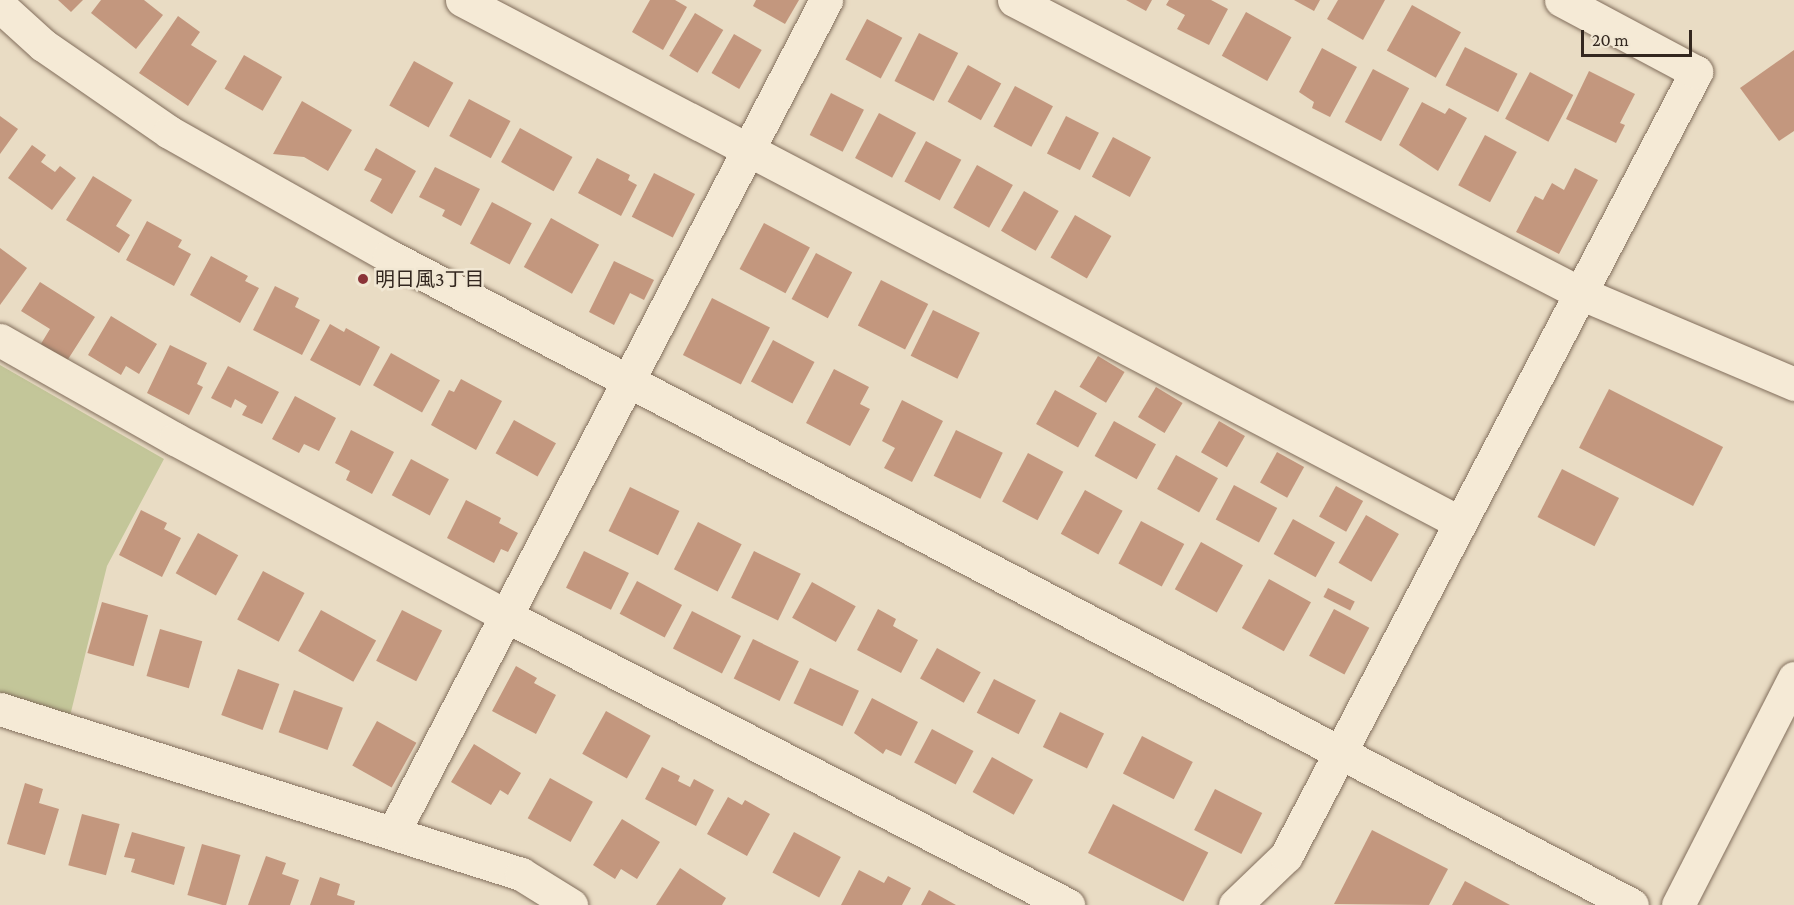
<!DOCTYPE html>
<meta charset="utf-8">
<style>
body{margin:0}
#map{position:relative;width:1794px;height:905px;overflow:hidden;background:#e9dcc4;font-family:"Crimson Pro","Noto Sans JP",serif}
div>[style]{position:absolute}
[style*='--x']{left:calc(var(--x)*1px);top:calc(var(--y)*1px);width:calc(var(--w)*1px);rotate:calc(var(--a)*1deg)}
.green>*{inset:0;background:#c3c699}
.building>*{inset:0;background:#c3977e;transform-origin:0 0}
.roads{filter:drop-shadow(0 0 2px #826e5c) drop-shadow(0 0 2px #826e5c)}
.minor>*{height:33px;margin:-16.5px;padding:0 16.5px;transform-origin:16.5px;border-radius:16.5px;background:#f5ead6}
.tertiary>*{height:33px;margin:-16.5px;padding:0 16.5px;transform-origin:16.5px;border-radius:16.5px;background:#f5ead6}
.dots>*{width:16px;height:16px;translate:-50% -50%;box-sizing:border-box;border:3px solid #f1e7d3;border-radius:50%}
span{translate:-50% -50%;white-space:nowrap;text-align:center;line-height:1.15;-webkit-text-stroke:5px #f1e7d3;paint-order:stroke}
.poi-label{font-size:20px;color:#33271f}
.left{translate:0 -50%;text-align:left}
.scale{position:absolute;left:1581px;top:30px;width:111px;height:27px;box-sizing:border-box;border:3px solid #33271f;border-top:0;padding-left:8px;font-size:18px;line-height:21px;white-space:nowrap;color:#33271f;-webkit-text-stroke:4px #f1e7d3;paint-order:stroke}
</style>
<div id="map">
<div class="green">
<i style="clip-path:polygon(0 365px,164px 459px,107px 566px,70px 716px,0 696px)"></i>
</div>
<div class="building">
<i style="clip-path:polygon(58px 0,83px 0,71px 12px)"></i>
<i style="clip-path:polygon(101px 0,144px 0,163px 15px,136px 49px,91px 13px)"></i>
<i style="clip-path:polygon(650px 0,675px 0,687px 7px,663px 50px,632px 32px)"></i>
<i style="clip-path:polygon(756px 0,799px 0,785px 24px,753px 6px)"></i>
<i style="clip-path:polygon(1126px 0,1152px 0,1146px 11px)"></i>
<i style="clip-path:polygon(1169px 0,1211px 0,1228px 9px,1209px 45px,1177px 29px,1185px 15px,1166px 5px)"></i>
<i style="clip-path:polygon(1294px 0,1320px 0,1314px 11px)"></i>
<i style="clip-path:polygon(1338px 0,1385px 0,1363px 40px,1327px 19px)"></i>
<i style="left:1412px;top:5px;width:56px;height:52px;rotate:29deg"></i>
<i style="left:1246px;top:12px;width:52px;height:50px;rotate:29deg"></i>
<i style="left:695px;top:13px;width:33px;height:50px;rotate:31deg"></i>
<i style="clip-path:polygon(178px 16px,200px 32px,191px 45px,217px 61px,188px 106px,139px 73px)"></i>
<i style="left:867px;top:19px;width:40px;height:46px;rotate:28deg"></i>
<i style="left:919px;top:33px;width:44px;height:54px;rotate:27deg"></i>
<i style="left:734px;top:34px;width:32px;height:45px;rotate:30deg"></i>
<i style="left:1465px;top:47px;width:59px;height:43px;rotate:27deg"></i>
<i style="clip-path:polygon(1322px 48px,1357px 67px,1330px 117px,1312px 108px,1314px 102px,1299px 92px)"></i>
<i style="clip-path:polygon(1794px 50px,1794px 131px,1779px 141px,1740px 88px)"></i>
<i style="left:244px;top:55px;width:44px;height:39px;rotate:30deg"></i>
<i style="left:414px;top:61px;width:45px;height:51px;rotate:29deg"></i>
<i style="left:968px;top:65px;width:38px;height:42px;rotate:29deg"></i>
<i style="left:1373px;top:69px;width:41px;height:60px;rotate:28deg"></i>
<i style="clip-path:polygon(1589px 71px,1635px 94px,1620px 123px,1625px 125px,1616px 143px,1566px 119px)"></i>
<i style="left:1530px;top:72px;width:49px;height:53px;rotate:28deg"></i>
<i style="left:1015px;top:86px;width:43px;height:46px;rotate:28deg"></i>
<i style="left:831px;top:93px;width:37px;height:47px;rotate:27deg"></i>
<i style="left:469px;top:99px;width:47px;height:42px;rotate:28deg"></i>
<i style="clip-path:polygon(302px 101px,352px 130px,328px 171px,304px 157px,273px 154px)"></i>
<i style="clip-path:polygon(1422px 102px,1445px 114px,1449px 108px,1467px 118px,1438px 171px,1399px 145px)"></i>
<i style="left:879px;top:113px;width:42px;height:51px;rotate:28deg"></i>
<i style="clip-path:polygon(0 116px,18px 129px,0 154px)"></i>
<i style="left:1066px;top:116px;width:37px;height:42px;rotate:27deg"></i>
<i style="left:520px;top:128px;width:60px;height:39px;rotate:29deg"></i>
<i style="left:1485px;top:135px;width:36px;height:57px;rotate:28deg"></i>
<i style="left:1113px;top:137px;width:43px;height:45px;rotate:28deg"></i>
<i style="left:926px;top:141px;width:40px;height:46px;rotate:28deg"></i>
<i style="clip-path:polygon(32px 145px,46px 155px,41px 162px,55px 172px,60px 166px,76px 178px,52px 210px,8px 178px)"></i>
<i style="clip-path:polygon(376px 148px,416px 171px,392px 214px,370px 201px,382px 179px,364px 170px)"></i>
<i style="clip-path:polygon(597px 158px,630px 175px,628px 180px,637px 185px,621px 216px,578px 193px)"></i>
<i style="left:977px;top:165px;width:41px;height:49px;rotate:29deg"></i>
<i style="clip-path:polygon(435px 167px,480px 189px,461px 226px,442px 216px,445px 210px,419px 197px)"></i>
<i style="clip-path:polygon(1575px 168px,1598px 180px,1559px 254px,1516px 232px,1535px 196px,1543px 200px,1552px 183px,1564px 190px)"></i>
<i style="left:654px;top:173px;width:46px;height:49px;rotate:27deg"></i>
<i style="clip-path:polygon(93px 176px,132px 200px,116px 226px,130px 235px,119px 253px,66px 220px)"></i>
<i style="left:1024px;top:191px;width:40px;height:46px;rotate:30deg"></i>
<i style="left:492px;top:202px;width:45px;height:47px;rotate:28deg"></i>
<i style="left:1075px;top:215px;width:42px;height:49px;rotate:30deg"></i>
<i style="left:551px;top:218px;width:55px;height:56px;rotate:29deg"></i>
<i style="clip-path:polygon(147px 221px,182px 240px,178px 247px,191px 254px,174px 286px,126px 260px)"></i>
<i style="left:764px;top:223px;width:52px;height:52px;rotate:28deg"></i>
<i style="clip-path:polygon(0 248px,27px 268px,0 305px)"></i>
<i style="left:816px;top:253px;width:41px;height:52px;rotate:28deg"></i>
<i style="clip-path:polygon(211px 256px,248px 276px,245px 281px,259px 288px,240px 323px,190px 295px)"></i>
<i style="clip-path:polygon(614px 261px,654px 280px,644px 300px,630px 293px,614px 325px,589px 312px)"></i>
<i style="left:881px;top:280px;width:53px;height:51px;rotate:27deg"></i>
<i style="clip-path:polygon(40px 282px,95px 317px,65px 364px,39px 347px,50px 329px,21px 311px)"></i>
<i style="clip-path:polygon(275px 286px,299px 298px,295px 307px,320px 320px,302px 355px,253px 330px)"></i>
<i style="left:712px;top:298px;width:65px;height:64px;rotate:27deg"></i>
<i style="left:933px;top:310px;width:52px;height:51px;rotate:26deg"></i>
<i style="clip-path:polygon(111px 316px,157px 344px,139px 374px,126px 366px,121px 375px,88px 355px)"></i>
<i style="clip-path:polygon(330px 324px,344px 332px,346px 328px,380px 347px,360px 386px,310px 360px)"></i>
<i style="left:773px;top:340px;width:47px;height:47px;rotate:28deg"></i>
<i style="clip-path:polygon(170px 345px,207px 363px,197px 384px,203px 387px,189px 415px,147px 393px)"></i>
<i style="left:391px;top:353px;width:56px;height:37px;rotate:29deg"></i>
<i style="left:1098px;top:356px;width:31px;height:36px;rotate:31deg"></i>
<i style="clip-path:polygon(228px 366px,279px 392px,262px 424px,242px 415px,247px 406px,235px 399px,231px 408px,211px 398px)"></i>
<i style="clip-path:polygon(834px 369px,869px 387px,860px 404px,870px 409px,850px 446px,806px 423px)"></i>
<i style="clip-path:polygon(461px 379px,502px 401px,476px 450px,431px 425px,449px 390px,454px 392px)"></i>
<i style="left:1156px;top:387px;width:31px;height:35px;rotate:31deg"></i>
<i style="left:1609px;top:389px;width:128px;height:66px;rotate:27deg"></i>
<i style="left:1055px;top:390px;width:48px;height:39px;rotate:29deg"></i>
<i style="clip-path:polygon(295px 396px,336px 418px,319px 451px,304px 444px,299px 453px,272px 439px)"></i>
<i style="clip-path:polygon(902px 400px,943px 421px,912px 482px,884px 468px,895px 448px,882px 441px)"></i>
<i style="left:514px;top:420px;width:48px;height:38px;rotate:29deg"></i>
<i style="left:1114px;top:421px;width:48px;height:40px;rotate:29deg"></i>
<i style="left:1219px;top:421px;width:30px;height:36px;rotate:30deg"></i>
<i style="clip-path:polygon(351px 430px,394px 452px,372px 494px,346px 480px,350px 471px,335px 463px)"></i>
<i style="left:956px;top:430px;width:52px;height:51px;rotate:26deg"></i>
<i style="left:1277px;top:452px;width:31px;height:35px;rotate:29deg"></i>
<i style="left:1028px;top:453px;width:40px;height:55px;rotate:28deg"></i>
<i style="left:1176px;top:455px;width:48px;height:39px;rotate:29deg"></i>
<i style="left:411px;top:459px;width:43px;height:41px;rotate:28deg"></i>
<i style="left:1562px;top:469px;width:64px;height:54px;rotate:27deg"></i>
<i style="left:1234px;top:485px;width:49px;height:39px;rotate:28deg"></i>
<i style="left:1336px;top:486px;width:31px;height:35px;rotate:29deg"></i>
<i style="left:630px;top:487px;width:55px;height:49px;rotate:26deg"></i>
<i style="left:1085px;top:490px;width:43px;height:50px;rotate:29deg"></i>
<i style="clip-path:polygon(466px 500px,501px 518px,499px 523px,518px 533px,508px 552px,501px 549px,494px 563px,447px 538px)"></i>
<i style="clip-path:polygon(141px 510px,167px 523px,164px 529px,181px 538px,162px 577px,119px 555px)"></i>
<i style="left:1366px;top:515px;width:38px;height:55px;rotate:30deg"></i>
<i style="left:1293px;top:519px;width:48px;height:40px;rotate:29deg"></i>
<i style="left:1141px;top:521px;width:49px;height:48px;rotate:28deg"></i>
<i style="left:698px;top:522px;width:49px;height:53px;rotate:27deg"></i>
<i style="left:198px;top:533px;width:46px;height:46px;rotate:29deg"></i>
<i style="left:1201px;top:542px;width:48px;height:54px;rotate:29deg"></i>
<i style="left:584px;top:551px;width:50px;height:41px;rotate:26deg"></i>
<i style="left:754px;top:551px;width:52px;height:52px;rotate:26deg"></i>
<i style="left:263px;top:571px;width:47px;height:55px;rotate:28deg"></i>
<i style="left:1269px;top:579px;width:48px;height:56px;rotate:29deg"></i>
<i style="left:637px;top:581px;width:51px;height:37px;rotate:28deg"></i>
<i style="left:812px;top:582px;width:50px;height:41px;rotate:29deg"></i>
<i style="left:1328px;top:588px;width:30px;height:10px;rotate:27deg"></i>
<i style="left:102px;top:602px;width:48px;height:53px;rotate:16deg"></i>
<i style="clip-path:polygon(878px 609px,896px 619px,893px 626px,918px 640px,901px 673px,857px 650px)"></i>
<i style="left:1334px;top:609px;width:40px;height:53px;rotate:28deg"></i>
<i style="left:321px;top:610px;width:63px;height:47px;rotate:29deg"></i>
<i style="left:402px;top:610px;width:45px;height:57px;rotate:27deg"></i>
<i style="left:692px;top:611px;width:55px;height:42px;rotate:27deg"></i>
<i style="left:160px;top:629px;width:44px;height:49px;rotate:16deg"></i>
<i style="left:753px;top:639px;width:51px;height:44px;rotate:26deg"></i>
<i style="left:937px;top:648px;width:50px;height:35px;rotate:29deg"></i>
<i style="clip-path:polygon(516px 666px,537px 678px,534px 683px,556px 695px,536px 734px,492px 711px)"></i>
<i style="left:810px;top:668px;width:54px;height:39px;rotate:25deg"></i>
<i style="left:238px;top:669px;width:44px;height:49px;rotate:20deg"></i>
<i style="left:994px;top:679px;width:47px;height:38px;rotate:27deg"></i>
<i style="left:294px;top:690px;width:52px;height:45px;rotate:20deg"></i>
<i style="clip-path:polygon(872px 698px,918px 722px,901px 756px,886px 749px,883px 754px,854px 733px)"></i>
<i style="left:606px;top:711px;width:51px;height:49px;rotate:29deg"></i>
<i style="left:1060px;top:712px;width:49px;height:39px;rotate:26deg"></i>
<i style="left:377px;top:721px;width:45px;height:51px;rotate:29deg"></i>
<i style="left:932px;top:729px;width:47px;height:38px;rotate:28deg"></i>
<i style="left:1142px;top:736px;width:57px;height:42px;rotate:27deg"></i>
<i style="clip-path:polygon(474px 744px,521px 773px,508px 795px,500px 790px,491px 805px,451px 782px)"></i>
<i style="left:992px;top:757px;width:47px;height:40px;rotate:29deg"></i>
<i style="clip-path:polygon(662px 767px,680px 776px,678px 781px,690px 787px,694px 779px,714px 790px,696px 826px,645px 799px)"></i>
<i style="left:550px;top:778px;width:49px;height:46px;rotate:29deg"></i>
<i style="clip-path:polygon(25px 783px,43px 789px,39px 803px,59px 809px,45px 855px,7px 844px)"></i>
<i style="left:1215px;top:789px;width:53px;height:46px;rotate:27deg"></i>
<i style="clip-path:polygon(728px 797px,742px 805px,745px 800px,770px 814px,747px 856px,707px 834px)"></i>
<i style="left:1113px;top:804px;width:107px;height:55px;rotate:27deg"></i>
<i style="left:82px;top:814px;width:39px;height:53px;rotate:15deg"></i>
<i style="clip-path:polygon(622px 819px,660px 842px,637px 879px,621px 869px,615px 879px,593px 865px)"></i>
<i style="clip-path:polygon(1372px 830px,1448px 869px,1429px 905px,1334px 904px)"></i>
<i style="clip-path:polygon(132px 832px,185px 847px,174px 885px,131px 872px,135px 859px,124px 857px)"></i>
<i style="left:794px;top:832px;width:53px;height:46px;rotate:28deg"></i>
<i style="left:202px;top:844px;width:40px;height:53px;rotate:16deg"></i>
<i style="clip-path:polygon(266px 856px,286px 863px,282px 874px,299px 880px,290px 905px,248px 905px)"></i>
<i style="clip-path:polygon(680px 868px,726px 898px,722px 905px,656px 905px)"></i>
<i style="clip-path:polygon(859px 870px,884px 883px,888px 876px,911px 888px,902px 905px,841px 905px)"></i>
<i style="clip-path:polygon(320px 877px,340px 884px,337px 895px,355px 901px,354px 905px,310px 905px)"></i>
<i style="clip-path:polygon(1465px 881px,1510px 905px,1452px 905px)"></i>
<i style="clip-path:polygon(929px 890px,956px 905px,921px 905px)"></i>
</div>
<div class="roads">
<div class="minor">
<i style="--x:462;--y:0;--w:1125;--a:27.64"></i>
<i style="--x:1014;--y:0;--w:637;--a:27.37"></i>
<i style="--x:1580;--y:293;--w:233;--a:23"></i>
<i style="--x:0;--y:340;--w:201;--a:29.5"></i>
<i style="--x:175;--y:439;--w:378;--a:28.1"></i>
<i style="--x:508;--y:617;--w:630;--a:27.22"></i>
<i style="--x:0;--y:709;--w:547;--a:17.57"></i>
<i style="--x:521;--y:874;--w:59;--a:31.8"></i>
<i style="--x:393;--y:833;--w:939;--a:-62.53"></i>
<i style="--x:1235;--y:905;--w:71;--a:-43.9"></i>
<i style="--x:1286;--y:856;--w:885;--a:-62.39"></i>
<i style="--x:1696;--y:72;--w:153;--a:-151.9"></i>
</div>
<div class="tertiary">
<i style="--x:0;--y:6;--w:58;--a:42.2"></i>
<i style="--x:43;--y:45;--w:153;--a:34.6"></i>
<i style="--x:169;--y:132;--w:253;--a:29.4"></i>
<i style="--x:389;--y:256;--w:1402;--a:27.57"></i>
<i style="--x:1678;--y:905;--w:255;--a:-62.9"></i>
</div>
</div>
<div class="dots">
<i style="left:363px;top:279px;background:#8a3338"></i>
</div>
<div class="poi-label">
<span class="left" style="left:375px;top:279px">明日風3丁目</span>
</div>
<div class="scale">20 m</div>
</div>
